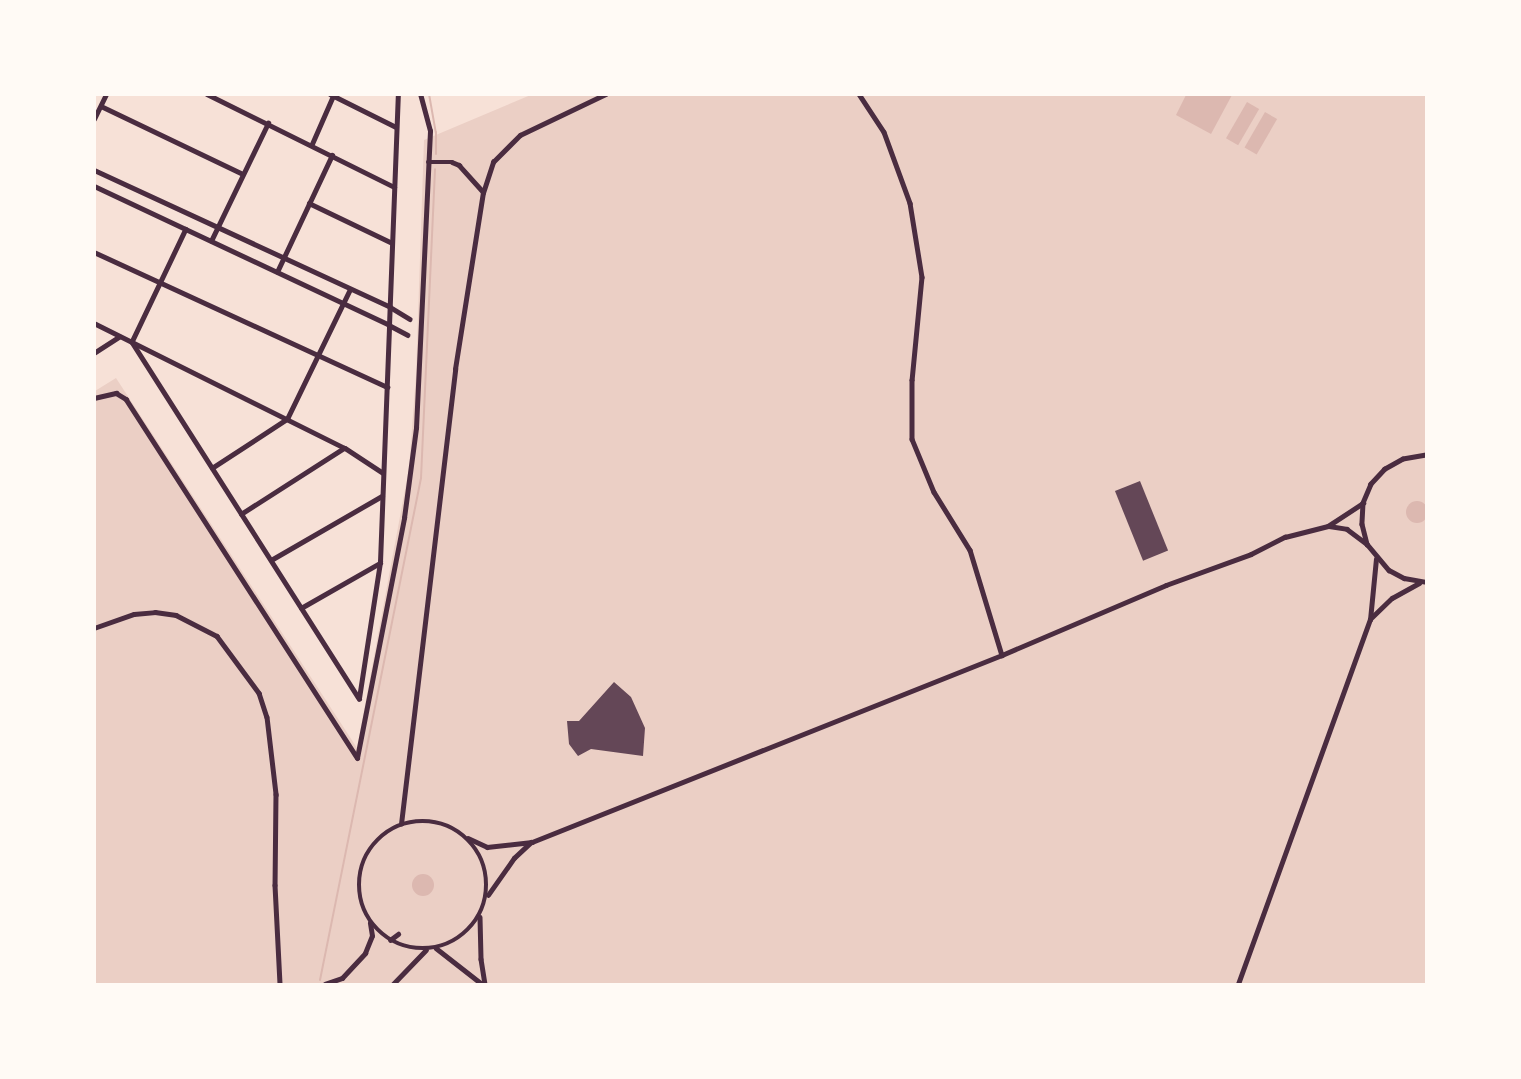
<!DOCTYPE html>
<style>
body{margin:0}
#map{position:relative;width:1521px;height:1079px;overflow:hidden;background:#f7e1d7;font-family:Arial,sans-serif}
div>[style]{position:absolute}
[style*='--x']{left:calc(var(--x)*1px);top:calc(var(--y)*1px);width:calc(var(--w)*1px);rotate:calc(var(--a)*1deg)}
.green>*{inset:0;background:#ebcfc5}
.water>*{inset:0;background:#dcb8b0;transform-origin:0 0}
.round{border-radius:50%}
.stream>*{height:2px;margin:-1px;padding:0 1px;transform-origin:1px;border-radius:1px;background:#dcb8b0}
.building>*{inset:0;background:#644757;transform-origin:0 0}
.minor>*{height:4.5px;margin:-2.25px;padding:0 2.25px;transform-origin:2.25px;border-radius:2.25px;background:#4a2c40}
.minor>.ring{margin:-2.25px;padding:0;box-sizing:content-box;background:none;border:4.5px solid #4a2c40;border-radius:50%}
.tertiary>*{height:5px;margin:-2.5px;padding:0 2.5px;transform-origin:2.5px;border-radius:2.5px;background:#4a2c40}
span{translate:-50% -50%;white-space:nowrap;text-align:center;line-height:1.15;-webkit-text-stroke:6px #fffaf5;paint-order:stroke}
.frame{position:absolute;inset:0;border:96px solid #fffaf5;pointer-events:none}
</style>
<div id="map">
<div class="green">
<i style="clip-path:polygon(533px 94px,1426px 95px,1426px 984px,95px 984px,95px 391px,116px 378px,357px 748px,409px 468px,416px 375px,424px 140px)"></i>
</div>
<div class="water">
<i style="clip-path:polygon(1186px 95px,1232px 95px,1211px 134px,1176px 115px)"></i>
<i style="left:1247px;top:102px;width:14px;height:42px;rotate:30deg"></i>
<i style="left:1265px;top:112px;width:14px;height:41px;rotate:30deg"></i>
<i class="round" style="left:1406px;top:501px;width:22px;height:22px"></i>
<i class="round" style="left:412px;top:874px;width:22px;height:22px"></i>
</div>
<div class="stream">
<i style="--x:429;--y:94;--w:39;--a:80"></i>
<i style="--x:436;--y:132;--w:22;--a:90"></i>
<i style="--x:320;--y:980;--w:512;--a:-78.62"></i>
<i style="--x:421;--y:478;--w:309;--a:-87.4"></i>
</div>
<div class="building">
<i style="left:1140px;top:481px;width:75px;height:27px;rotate:68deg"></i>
<i style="clip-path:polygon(614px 682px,631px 697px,645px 728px,643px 756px,591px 749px,578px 756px,569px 744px,567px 721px,579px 721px)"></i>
</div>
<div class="minor">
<i style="--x:207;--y:94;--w:209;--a:26.4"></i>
<i style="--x:330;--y:94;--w:74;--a:26.6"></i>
<i style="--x:859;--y:94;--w:45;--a:56.7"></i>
<i style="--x:884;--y:132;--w:76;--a:69.9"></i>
<i style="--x:910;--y:203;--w:75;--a:80.8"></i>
<i style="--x:922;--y:277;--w:103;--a:95.5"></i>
<i style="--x:912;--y:380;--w:59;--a:90"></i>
<i style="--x:912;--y:439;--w:57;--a:67.5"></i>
<i style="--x:934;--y:492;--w:68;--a:58.2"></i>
<i style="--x:970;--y:550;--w:110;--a:73.1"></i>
<i style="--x:101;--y:106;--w:157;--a:25.6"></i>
<i style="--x:94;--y:119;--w:28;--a:-64"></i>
<i style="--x:312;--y:144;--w:52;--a:-66.4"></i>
<i style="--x:428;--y:162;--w:24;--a:0"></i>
<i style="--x:452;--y:162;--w:8;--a:23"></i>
<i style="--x:459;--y:165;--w:36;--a:48"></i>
<i style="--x:309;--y:203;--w:92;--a:25.7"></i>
<i style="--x:186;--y:229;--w:125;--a:115.5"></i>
<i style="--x:132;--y:342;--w:423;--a:57.5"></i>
<i style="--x:211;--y:241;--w:131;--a:-64.2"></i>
<i style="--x:94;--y:252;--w:323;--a:24.7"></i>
<i style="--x:277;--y:272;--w:129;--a:-64.8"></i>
<i style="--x:390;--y:307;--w:23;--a:31"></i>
<i style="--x:94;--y:323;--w:280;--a:26.5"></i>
<i style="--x:345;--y:448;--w:45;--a:33.3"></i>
<i style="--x:94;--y:353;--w:30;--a:-33"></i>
<i style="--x:94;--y:398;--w:23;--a:-13"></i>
<i style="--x:116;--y:393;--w:12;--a:31"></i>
<i style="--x:126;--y:399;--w:427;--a:57.2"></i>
<i style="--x:357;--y:758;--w:245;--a:-78.9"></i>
<i style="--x:404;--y:518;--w:91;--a:-82.4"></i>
<i style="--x:416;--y:428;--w:297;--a:-87.3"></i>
<i style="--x:430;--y:131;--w:38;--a:-105"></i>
<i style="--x:1426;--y:455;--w:23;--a:170"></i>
<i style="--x:1403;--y:459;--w:21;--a:151"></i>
<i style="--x:1385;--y:469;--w:21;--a:133"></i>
<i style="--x:1371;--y:484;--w:21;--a:113"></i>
<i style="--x:1363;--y:503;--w:21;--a:93"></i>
<i style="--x:1362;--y:524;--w:21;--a:76"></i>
<i style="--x:1367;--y:544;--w:34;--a:50"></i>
<i style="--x:1389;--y:570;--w:17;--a:28"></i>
<i style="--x:1404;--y:578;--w:22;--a:10"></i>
<i style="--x:212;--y:468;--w:90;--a:-33.2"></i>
<i style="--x:287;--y:419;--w:144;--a:-64.1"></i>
<i style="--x:241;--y:514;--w:122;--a:-32.7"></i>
<i style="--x:1329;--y:526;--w:18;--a:9"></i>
<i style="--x:1347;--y:529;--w:25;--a:37"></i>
<i style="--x:271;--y:560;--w:128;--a:-30"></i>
<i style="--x:301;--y:608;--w:91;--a:-29.7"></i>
<i style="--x:1370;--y:619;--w:30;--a:-44"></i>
<i style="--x:1392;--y:598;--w:31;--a:-29"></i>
<i style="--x:94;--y:628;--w:42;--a:-19.3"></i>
<i style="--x:134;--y:614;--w:21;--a:-5"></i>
<i style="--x:155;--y:612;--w:21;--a:8"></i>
<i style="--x:176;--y:615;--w:46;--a:27.1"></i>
<i style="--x:217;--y:636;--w:71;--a:53.6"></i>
<i style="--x:259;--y:693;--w:25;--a:72"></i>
<i style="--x:267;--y:717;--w:78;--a:83.3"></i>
<i style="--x:276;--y:794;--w:91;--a:90.6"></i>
<i style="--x:275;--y:885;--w:99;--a:87.1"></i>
<i style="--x:359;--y:698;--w:138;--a:-81.2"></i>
<i style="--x:380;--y:562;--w:237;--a:-87.8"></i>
<i style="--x:389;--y:325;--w:21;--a:28"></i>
<i class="ring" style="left:359px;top:821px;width:123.5px;height:123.5px"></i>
<i style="--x:401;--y:824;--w:458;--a:-83.2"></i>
<i style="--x:455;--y:369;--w:178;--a:-81"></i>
<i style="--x:483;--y:193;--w:33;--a:-72"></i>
<i style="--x:493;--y:162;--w:38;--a:-45"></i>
<i style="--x:520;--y:135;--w:95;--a:-25.5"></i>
<i style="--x:468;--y:838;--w:21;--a:25"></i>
<i style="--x:487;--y:847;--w:45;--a:-6.3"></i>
<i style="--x:532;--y:842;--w:506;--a:-21.7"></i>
<i style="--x:1002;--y:655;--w:178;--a:-23.1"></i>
<i style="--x:1166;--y:585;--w:90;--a:-20"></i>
<i style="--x:1251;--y:554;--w:38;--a:-27"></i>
<i style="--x:1285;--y:537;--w:44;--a:-14.3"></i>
<i style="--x:1328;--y:526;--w:42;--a:-33.3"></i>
<i style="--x:488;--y:895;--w:45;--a:-54.9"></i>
<i style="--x:514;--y:858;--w:23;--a:-43"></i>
<i style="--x:480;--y:917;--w:42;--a:88.6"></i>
<i style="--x:481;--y:959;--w:25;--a:81"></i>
<i style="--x:390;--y:940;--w:10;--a:-37"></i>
<i style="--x:436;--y:948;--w:58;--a:38"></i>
<i style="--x:325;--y:984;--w:18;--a:-19"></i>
<i style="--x:342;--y:978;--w:34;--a:-47"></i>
<i style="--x:365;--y:953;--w:18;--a:-68"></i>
<i style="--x:372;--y:936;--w:13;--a:-99"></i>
<i style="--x:393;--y:984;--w:47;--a:-45.9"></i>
<i style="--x:1238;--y:984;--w:387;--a:-70.1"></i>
<i style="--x:1370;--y:620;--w:61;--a:-84.4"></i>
</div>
<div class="tertiary">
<i style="--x:94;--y:170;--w:326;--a:24.8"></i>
<i style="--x:94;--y:186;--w:326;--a:25.2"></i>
<i style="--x:389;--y:325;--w:230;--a:-87.8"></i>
</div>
<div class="frame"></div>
</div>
